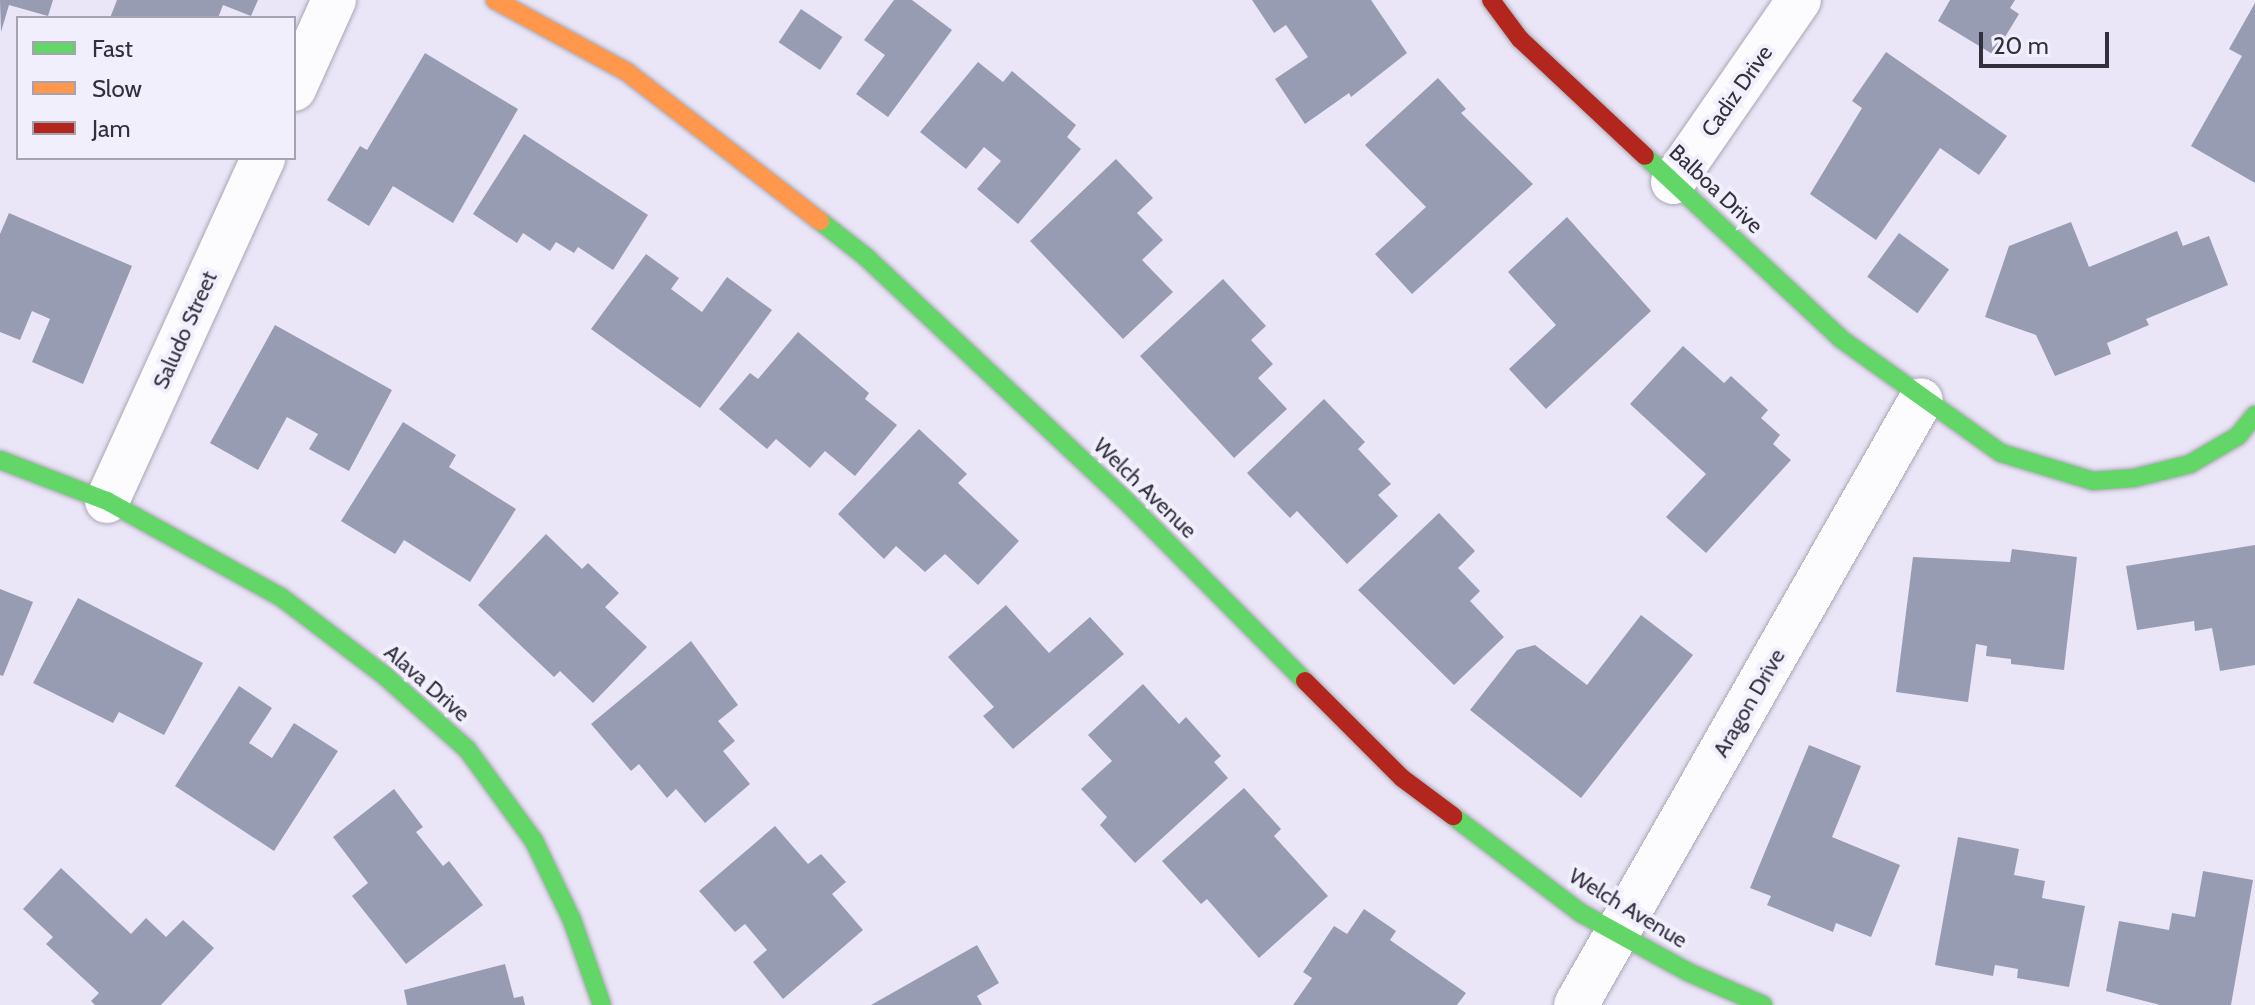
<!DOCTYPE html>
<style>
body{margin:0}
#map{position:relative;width:2255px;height:1005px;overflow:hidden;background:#eae6f7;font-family:Cabin,sans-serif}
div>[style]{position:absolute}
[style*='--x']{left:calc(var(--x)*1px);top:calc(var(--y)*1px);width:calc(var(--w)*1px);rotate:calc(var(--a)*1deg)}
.building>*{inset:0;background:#989cb2;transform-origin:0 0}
.roads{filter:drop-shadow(0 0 2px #a9a6b3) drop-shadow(0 0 2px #a9a6b3)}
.street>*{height:44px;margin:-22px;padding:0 22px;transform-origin:22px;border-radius:22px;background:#fcfbfe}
.fast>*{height:18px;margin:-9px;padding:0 9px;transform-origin:9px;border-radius:9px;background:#63d668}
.slow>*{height:18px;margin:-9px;padding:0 9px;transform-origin:9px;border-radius:9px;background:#ff974d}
.jam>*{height:18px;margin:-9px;padding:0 9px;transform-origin:9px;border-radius:9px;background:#b3261e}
span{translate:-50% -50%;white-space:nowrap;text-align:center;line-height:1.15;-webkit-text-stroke:8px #f1effc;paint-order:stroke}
.street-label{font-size:22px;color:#32303c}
.legend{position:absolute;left:16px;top:16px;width:280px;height:144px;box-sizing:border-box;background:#f1effc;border:2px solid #a5a3af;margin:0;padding:10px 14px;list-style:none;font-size:24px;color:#32303c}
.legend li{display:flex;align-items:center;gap:16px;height:40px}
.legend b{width:40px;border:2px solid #a5a3af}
.scale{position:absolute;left:1979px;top:32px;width:130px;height:36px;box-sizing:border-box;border:4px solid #32303c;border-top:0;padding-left:10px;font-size:24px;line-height:28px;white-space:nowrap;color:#32303c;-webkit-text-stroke:6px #f1effc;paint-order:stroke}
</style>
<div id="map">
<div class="building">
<i style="clip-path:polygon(0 0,53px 0,48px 16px,9px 5px,1px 32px)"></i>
<i style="clip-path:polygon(117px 0,258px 0,251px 16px,223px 5px,218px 18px,110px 18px)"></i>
<i style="clip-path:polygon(894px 0,912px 0,952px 30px,888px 117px,856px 94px,885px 55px,864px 40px)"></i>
<i style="clip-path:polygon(1252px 0,1371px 0,1407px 53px,1351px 97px,1349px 93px,1305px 124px,1275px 79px,1308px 57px,1286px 25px,1274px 33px)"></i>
<i style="clip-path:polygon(1950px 0,2015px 0,2010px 8px,2019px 14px,1994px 55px,1938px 21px)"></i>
<i style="clip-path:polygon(2255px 3px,2255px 183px,2191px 146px,2242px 56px,2229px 49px)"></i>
<i style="left:801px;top:9px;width:50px;height:40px;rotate:34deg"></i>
<i style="clip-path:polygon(1886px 52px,2007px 136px,1979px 175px,1940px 148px,1876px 240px,1810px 194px,1862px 108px,1852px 101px)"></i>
<i style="clip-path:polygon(425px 53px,518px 109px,453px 223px,393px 186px,369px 226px,327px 200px,360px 146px,367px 150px)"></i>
<i style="clip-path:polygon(978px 62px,1003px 82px,1012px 71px,1076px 125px,1067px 137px,1081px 149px,1018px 224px,977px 189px,1001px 161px,984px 147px,966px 169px,920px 132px)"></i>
<i style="clip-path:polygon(1438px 78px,1466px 109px,1461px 113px,1533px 184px,1412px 294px,1375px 254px,1426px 207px,1365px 145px)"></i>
<i style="clip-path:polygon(524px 134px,648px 215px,613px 270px,578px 247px,574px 253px,556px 242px,550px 251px,523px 233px,517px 243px,473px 214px)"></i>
<i style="clip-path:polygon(1116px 159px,1153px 198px,1137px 213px,1163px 240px,1142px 260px,1173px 292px,1123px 339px,1030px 241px)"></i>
<i style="clip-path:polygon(9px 213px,132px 266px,83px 384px,32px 362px,50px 319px,32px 311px,20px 340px,0 332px,0 234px)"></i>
<i style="clip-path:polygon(1567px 217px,1651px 311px,1546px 409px,1509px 369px,1556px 325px,1508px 272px)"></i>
<i style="clip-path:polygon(2071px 222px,2089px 267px,2177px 231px,2183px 246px,2209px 236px,2228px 285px,2146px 319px,2149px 325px,2107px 343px,2111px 354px,2055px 376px,2036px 335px,1985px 317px,2009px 246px)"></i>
<i style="left:1899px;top:233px;width:62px;height:54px;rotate:36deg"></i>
<i style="clip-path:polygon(646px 254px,679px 278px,671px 289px,702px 312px,727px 277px,772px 310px,700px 408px,591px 329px)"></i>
<i style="clip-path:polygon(1223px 279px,1266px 326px,1251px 340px,1273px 364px,1258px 378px,1287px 409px,1234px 458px,1140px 356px)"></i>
<i style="clip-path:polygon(275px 325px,392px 390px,349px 471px,309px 449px,318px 434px,287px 417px,258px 470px,210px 443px)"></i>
<i style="clip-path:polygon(798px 332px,869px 393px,865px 399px,897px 425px,855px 476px,825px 451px,810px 468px,776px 439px,767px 449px,719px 409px,750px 373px,758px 379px)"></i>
<i style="clip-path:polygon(1683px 346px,1724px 383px,1731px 376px,1768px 410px,1761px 418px,1780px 435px,1773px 444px,1791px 460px,1706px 553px,1666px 517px,1706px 474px,1630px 404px)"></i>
<i style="clip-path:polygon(1324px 399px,1365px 442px,1358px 449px,1391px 484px,1378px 495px,1398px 516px,1347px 564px,1297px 511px,1290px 518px,1247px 473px)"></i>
<i style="clip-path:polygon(403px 422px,456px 455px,449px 467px,516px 509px,470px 582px,404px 540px,395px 554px,341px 521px)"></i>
<i style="clip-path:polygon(919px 429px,967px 474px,958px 483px,1019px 541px,978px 585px,945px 554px,925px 572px,896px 546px,884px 559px,838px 514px)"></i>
<i style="clip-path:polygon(1439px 513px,1475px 551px,1458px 568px,1480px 591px,1470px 601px,1504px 637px,1454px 685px,1358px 590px)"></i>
<i style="clip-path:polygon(546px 534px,582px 569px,588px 563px,619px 593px,605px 607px,647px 647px,593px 703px,560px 671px,554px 677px,478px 605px)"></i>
<i style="clip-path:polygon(2255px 545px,2255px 665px,2220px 671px,2212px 628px,2195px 631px,2194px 621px,2137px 630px,2126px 566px)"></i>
<i style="clip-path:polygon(2012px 549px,2077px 557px,2064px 670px,2011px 664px,2011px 659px,1986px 656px,1987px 646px,1976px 644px,1968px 702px,1896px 692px,1913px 557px,2010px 562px)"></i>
<i style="clip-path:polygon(0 589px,33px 602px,3px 676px,0 675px)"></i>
<i style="clip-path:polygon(78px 598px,203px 663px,164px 735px,119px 712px,113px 723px,33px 683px)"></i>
<i style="clip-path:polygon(1006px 605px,1049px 653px,1090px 617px,1124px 654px,1013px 749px,983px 716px,994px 707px,948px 657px)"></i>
<i style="clip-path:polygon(1641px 615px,1693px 655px,1581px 798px,1470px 710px,1517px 650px,1535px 645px,1587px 685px)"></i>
<i style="clip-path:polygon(691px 641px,738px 705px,718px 721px,735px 741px,723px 751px,750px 784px,705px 823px,676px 789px,667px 798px,639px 764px,631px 771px,591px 724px)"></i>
<i style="clip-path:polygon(1143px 684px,1179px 724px,1186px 717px,1221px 756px,1214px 762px,1228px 778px,1135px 863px,1100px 825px,1107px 817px,1081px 789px,1112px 761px,1088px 735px)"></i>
<i style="clip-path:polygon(239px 686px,272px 708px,249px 743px,272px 758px,294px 723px,338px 751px,274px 851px,175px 786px)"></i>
<i style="clip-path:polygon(1809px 745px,1861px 766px,1832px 837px,1900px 865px,1871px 937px,1836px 923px,1833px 932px,1767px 905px,1771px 896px,1750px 888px)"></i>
<i style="clip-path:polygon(1244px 788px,1281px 829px,1274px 836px,1328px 896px,1259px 958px,1207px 899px,1201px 904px,1162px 861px)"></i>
<i style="clip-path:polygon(394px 789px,423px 827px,416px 832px,443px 866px,449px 861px,483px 905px,406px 964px,352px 896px,368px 883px,333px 837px)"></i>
<i style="clip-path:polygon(775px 826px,808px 864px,821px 854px,846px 882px,832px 894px,863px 930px,783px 999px,753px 962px,767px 950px,745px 924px,735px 932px,699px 891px)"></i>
<i style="clip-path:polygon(1958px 837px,2019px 849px,2014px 875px,2045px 881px,2042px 898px,2085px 906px,2069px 987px,2017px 978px,2018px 969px,1995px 965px,1993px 976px,1935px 965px)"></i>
<i style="clip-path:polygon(61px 868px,131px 934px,146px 918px,166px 937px,183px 920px,214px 948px,161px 1005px,95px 1005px,91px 1001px,99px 993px,46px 944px,53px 937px,23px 909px)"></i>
<i style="clip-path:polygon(2203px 871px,2253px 880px,2231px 1005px,2160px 1005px,2106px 991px,2119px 921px,2169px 930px,2172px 913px,2195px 917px)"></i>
<i style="clip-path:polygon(1364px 909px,1396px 931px,1390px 940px,1466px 993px,1457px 1005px,1293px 1005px,1312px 978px,1303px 972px,1334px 926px,1347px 934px)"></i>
<i style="clip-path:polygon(977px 945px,999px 983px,977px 996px,982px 1005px,871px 1005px)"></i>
<i style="clip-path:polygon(505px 964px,514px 998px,523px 996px,525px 1005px,407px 1005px,404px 990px)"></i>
</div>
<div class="roads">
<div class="street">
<i style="--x:294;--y:89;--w:98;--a:-65.8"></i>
<i style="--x:1673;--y:182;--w:221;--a:-55.3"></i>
<i style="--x:107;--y:501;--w:377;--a:-65.5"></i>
<i style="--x:1576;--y:1005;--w:696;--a:-60.31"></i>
</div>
<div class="fast">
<i style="--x:1645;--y:156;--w:268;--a:43"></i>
<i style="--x:1841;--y:339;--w:196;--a:35.5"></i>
<i style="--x:2001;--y:453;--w:96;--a:16.9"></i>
<i style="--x:2093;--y:481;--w:41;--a:-4.2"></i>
<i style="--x:2134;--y:478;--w:58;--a:-14"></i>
<i style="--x:2190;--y:464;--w:56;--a:-30.3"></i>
<i style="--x:2238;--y:436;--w:27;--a:-51"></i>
<i style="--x:820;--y:221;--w:58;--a:38"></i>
<i style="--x:866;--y:257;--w:357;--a:43.2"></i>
<i style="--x:1126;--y:501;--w:254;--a:45.2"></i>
<i style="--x:0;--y:460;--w:115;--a:21"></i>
<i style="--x:107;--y:501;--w:199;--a:28.9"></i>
<i style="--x:281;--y:597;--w:131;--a:37.2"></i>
<i style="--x:385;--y:676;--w:110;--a:41.7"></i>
<i style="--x:467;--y:749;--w:114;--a:53.9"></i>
<i style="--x:534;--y:841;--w:88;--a:64.3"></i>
<i style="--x:572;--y:920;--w:90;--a:70.6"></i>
<i style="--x:1453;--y:816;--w:161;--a:37.2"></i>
<i style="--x:1581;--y:913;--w:122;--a:28.9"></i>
<i style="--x:1688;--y:972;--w:82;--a:23.7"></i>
</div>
<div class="slow">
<i style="--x:495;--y:0;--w:150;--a:28.6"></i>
<i style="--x:627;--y:72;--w:244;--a:37.7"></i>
</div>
<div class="jam">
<i style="--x:1491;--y:0;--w:49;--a:53.4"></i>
<i style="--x:1520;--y:39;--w:171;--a:43.1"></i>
<i style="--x:1305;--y:681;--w:137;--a:45"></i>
<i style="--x:1402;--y:778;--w:64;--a:36.7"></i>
</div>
</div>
<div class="street-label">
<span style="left:1737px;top:91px;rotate:-55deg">Cadiz Drive</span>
<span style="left:1716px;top:189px;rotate:43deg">Balboa Drive</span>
<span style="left:185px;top:330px;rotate:-66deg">Saludo Street</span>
<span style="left:1145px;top:488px;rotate:44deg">Welch Avenue</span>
<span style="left:427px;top:683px;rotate:41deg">Alava Drive</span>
<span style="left:1749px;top:703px;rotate:-60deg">Aragon Drive</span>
<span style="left:1628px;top:908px;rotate:31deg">Welch Avenue</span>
</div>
<ul class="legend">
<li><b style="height:10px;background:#63d668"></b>Fast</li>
<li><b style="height:10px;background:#ff974d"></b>Slow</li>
<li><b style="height:10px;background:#b3261e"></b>Jam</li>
</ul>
<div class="scale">20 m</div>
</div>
